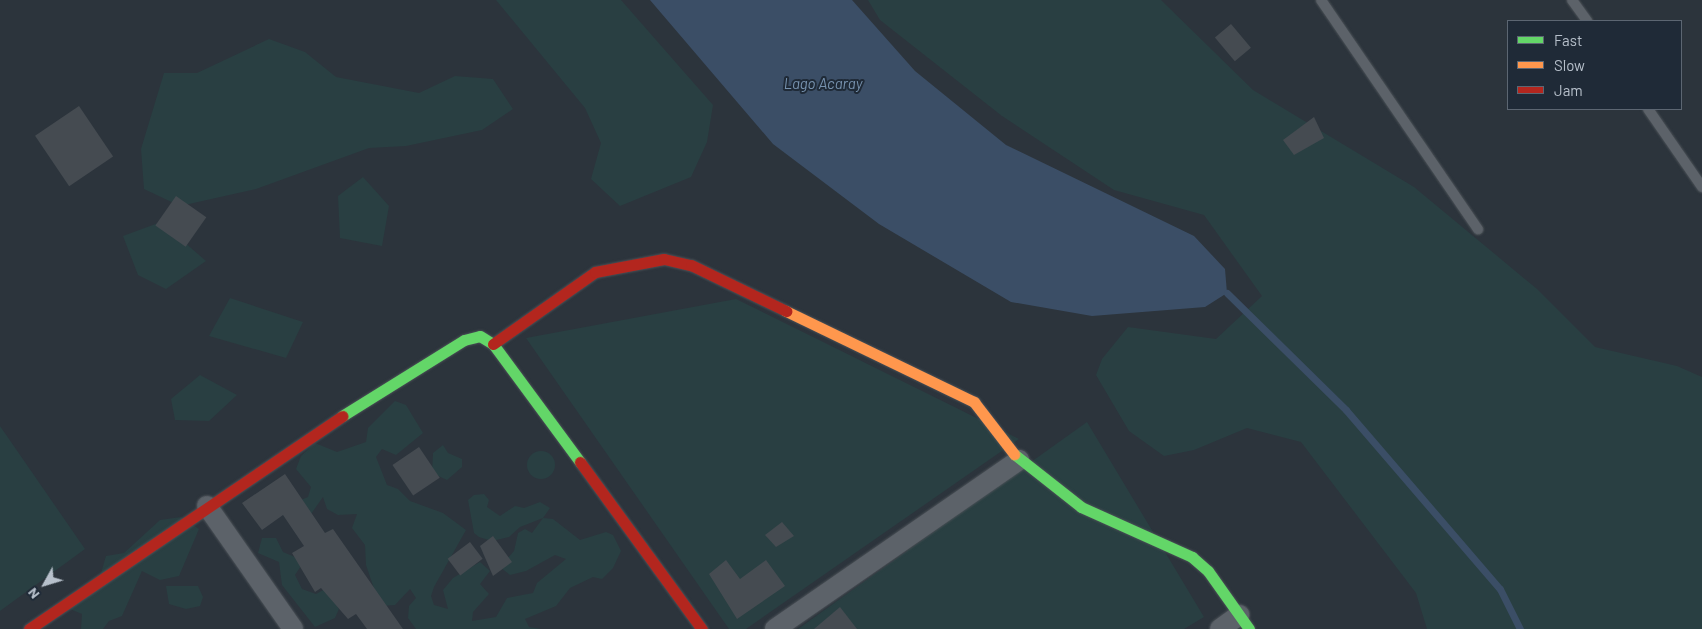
<!DOCTYPE html>
<style>
body{margin:0}
#map{position:relative;width:1702px;height:629px;overflow:hidden;background:#2c343c;font-family:Barlow,sans-serif}
div>[style]{position:absolute}
[style*='--x']{left:calc(var(--x)*1px);top:calc(var(--y)*1px);width:calc(var(--w)*1px);rotate:calc(var(--a)*1deg)}
.green>*{inset:0;background:#293f42}
.round{border-radius:50%}
.water>*{inset:0;background:#3b4e66}
.stream>*{height:7px;margin:-3.5px;padding:0 3.5px;transform-origin:3.5px;border-radius:3.5px;background:#3b4e66}
.building>*{inset:0;background:#454b51;transform-origin:0 0}
.roads{filter:drop-shadow(0 0 1px #4a5056) drop-shadow(0 0 1px #4a5056)}
.lane>*{height:10px;margin:-5px;padding:0 5px;transform-origin:5px;border-radius:5px;background:#5c6269}
.street>*{height:20px;margin:-10px;padding:0 10px;transform-origin:10px;border-radius:10px;background:#5c6269}
.fast>*{height:11px;margin:-5.5px;padding:0 5.5px;transform-origin:5.5px;border-radius:5.5px;background:#63d668}
.slow>*{height:11px;margin:-5.5px;padding:0 5.5px;transform-origin:5.5px;border-radius:5.5px;background:#ff974d}
.jam>*{height:11px;margin:-5.5px;padding:0 5.5px;transform-origin:5.5px;border-radius:5.5px;background:#b3261e}
span{translate:-50% -50%;white-space:nowrap;text-align:center;line-height:1.15;-webkit-text-stroke:4px #1f2a37;paint-order:stroke}
.water-label{font-size:15px;color:#7792ae;font-style:italic}
.legend{position:absolute;left:1507px;top:20px;width:175px;height:90px;box-sizing:border-box;background:#1f2a37;border:1px solid #5c6672;margin:0;padding:6px 9px;list-style:none;font-size:15px;color:#b7c0cb}
.legend li{display:flex;align-items:center;gap:10px;height:25px}
.legend b{width:25px;border:1px solid #5c6672}
.north{position:absolute;left:20px;top:559px;width:50px;height:50px;-webkit-text-stroke:4px #1f2a37;paint-order:stroke;rotate:231deg;font-size:14px;font-weight:700;line-height:20px;text-align:center;color:#b7c0cb}
.north::after{content:'';display:block;margin:auto;width:18px;height:22px;background:#b7c0cb;clip-path:polygon(50% 0,100% 100%,50% 72%,0 100%)}
</style>
<div id="map">
<div class="green">
<i style="clip-path:polygon(496px 0,621px 0,713px 105px,707px 142px,691px 177px,620px 206px,591px 179px,601px 143px,585px 108px)"></i>
<i style="clip-path:polygon(868px 0,1161px 0,1253px 90px,1414px 187px,1537px 289px,1595px 347px,1677px 366px,1702px 377px,1702px 629px,1427px 629px,1416px 593px,1301px 442px,1247px 428px,1194px 450px,1164px 456px,1129px 431px,1096px 375px,1102px 359px,1128px 327px,1216px 339px,1262px 296px,1204px 215px,1114px 190px,1002px 116px,880px 20px)"></i>
<i style="clip-path:polygon(269px 39px,305px 52px,336px 77px,419px 93px,455px 76px,493px 79px,513px 109px,482px 130px,406px 146px,369px 148px,256px 189px,180px 206px,144px 189px,141px 149px,164px 73px,197px 73px)"></i>
<i style="clip-path:polygon(363px 177px,389px 206px,382px 246px,340px 238px,338px 196px)"></i>
<i style="clip-path:polygon(161px 222px,206px 261px,166px 289px,138px 275px,123px 236px)"></i>
<i style="clip-path:polygon(230px 298px,303px 322px,286px 358px,209px 336px)"></i>
<i style="clip-path:polygon(736px 299px,1019px 439px,746px 629px,729px 629px,526px 338px)"></i>
<i style="clip-path:polygon(200px 375px,237px 395px,209px 421px,175px 420px,171px 399px)"></i>
<i style="clip-path:polygon(395px 401px,406px 405px,423px 433px,396px 455px,382px 449px,376px 457px,387px 485px,398px 489px,410px 501px,443px 513px,466px 530px,434px 587px,431px 596px,434px 605px,448px 609px,443px 590px,453px 578px,480px 562px,490px 571px,480px 584px,489px 594px,473px 612px,472px 621px,496px 617px,507px 598px,533px 593px,537px 583px,566px 559px,555px 555px,526px 571px,510px 575px,500px 567px,514px 551px,518px 533px,525px 529px,532px 533px,543px 518px,520px 527px,509px 537px,492px 541px,479px 537px,474px 533px,468px 500px,474px 495px,484px 494px,489px 500px,487px 507px,500px 516px,515px 506px,524px 508px,540px 502px,550px 508px,543px 518px,553px 519px,580px 540px,606px 532px,613px 535px,621px 551px,613px 568px,602px 579px,593px 577px,570px 588px,556px 606px,525px 619px,529px 627px,541px 629px,416px 629px,408px 618px,409px 606px,416px 598px,410px 589px,395px 605px,380px 606px,366px 565px,365px 545px,352px 528px,357px 514px,338px 515px,327px 509px,323px 497px,311px 514px,301px 500px,308px 497px,311px 487px,296px 469px,301px 456px,315px 443px,337px 452px,366px 442px,368px 428px)"></i>
<i style="clip-path:polygon(1087px 422px,1204px 617px,1184px 629px,798px 629px)"></i>
<i style="clip-path:polygon(0 426px,85px 549px,0 611px)"></i>
<i style="clip-path:polygon(443px 445px,448px 453px,462px 459px,462px 467px,447px 480px,432px 473px,433px 453px)"></i>
<i class="round" style="left:527px;top:451px;width:28px;height:28px"></i>
<i style="clip-path:polygon(181px 517px,199px 529px,179px 576px,160px 580px,142px 571px,122px 616px,109px 621px,103px 629px,81px 629px,82px 614px,70px 609px,101px 573px,106px 556px,124px 553px,160px 520px)"></i>
<i style="clip-path:polygon(262px 538px,276px 538px,283px 552px,295px 557px,301px 566px,295px 575px,302px 589px,316px 594px,325px 589px,339px 609px,335px 618px,315px 627px,282px 585px,279px 562px,258px 553px)"></i>
<i style="clip-path:polygon(166px 586px,198px 586px,203px 597px,200px 606px,186px 609px,169px 604px)"></i>
</div>
<div class="water">
<i style="clip-path:polygon(650px 0,852px 0,915px 71px,1006px 145px,1194px 236px,1225px 269px,1227px 293px,1205px 307px,1092px 316px,1011px 302px,879px 224px,773px 144px)"></i>
</div>
<div class="stream">
<i style="--x:1227;--y:293;--w:167;--a:44.5"></i>
<i style="--x:1346;--y:410;--w:236;--a:49.3"></i>
<i style="--x:1500;--y:589;--w:45;--a:63.4"></i>
</div>
<div class="building">
<i style="left:1231px;top:24px;width:31px;height:21px;rotate:50deg"></i>
<i style="left:79px;top:106px;width:61px;height:53px;rotate:56deg"></i>
<i style="clip-path:polygon(1314px 117px,1324px 138px,1294px 155px,1283px 140px)"></i>
<i style="left:176px;top:196px;width:37px;height:36px;rotate:35deg"></i>
<i style="left:419px;top:447px;width:37px;height:32px;rotate:56deg"></i>
<i style="clip-path:polygon(285px 474px,325px 533px,333px 529px,403px 629px,367px 629px,356px 614px,348px 619px,321px 588px,315px 592px,292px 553px,304px 546px,283px 515px,262px 530px,242px 503px)"></i>
<i style="clip-path:polygon(782px 522px,794px 536px,776px 547px,765px 535px)"></i>
<i style="clip-path:polygon(493px 536px,512px 562px,493px 576px,480px 546px)"></i>
<i style="left:470px;top:542px;width:21px;height:28px;rotate:53deg"></i>
<i style="clip-path:polygon(726px 560px,740px 579px,766px 560px,785px 586px,737px 619px,709px 574px)"></i>
<i style="clip-path:polygon(840px 607px,857px 629px,814px 629px)"></i>
</div>
<div class="roads">
<div class="lane">
<i style="--x:1321;--y:0;--w:278;--a:55.6"></i>
<i style="--x:1572;--y:0;--w:26;--a:54"></i>
<i style="--x:1648;--y:109;--w:95;--a:55.3"></i>
</div>
<div class="street">
<i style="--x:207;--y:506;--w:150;--a:55"></i>
<i style="--x:775;--y:629;--w:297;--a:-34.7"></i>
<i style="--x:1220;--y:629;--w:24;--a:-36"></i>
</div>
<div class="fast">
<i style="--x:342;--y:416;--w:144;--a:-31.9"></i>
<i style="--x:464;--y:340;--w:16;--a:-14"></i>
<i style="--x:480;--y:336;--w:15;--a:32"></i>
<i style="--x:493;--y:344;--w:147;--a:53.6"></i>
<i style="--x:1014;--y:454;--w:85;--a:38.3"></i>
<i style="--x:1081;--y:507;--w:122;--a:24.2"></i>
<i style="--x:1192;--y:557;--w:21;--a:41"></i>
<i style="--x:1208;--y:571;--w:71;--a:54.7"></i>
</div>
<div class="slow">
<i style="--x:786;--y:311;--w:209;--a:25.8"></i>
<i style="--x:974;--y:402;--w:66;--a:52.4"></i>
</div>
<div class="jam">
<i style="--x:493;--y:344;--w:125;--a:-35.2"></i>
<i style="--x:595;--y:272;--w:70;--a:-10.7"></i>
<i style="--x:664;--y:259;--w:28;--a:13"></i>
<i style="--x:691;--y:265;--w:106;--a:25.8"></i>
<i style="--x:580;--y:462;--w:207;--a:53.9"></i>
<i style="--x:29;--y:629;--w:379;--a:-34.2"></i>
</div>
</div>
<div class="water-label">
<span style="left:823px;top:84px">Lago Acaray</span>
</div>
<ul class="legend">
<li><b style="height:6px;background:#63d668"></b>Fast</li>
<li><b style="height:6px;background:#ff974d"></b>Slow</li>
<li><b style="height:6px;background:#b3261e"></b>Jam</li>
</ul>
<div class="north">N</div>
</div>
